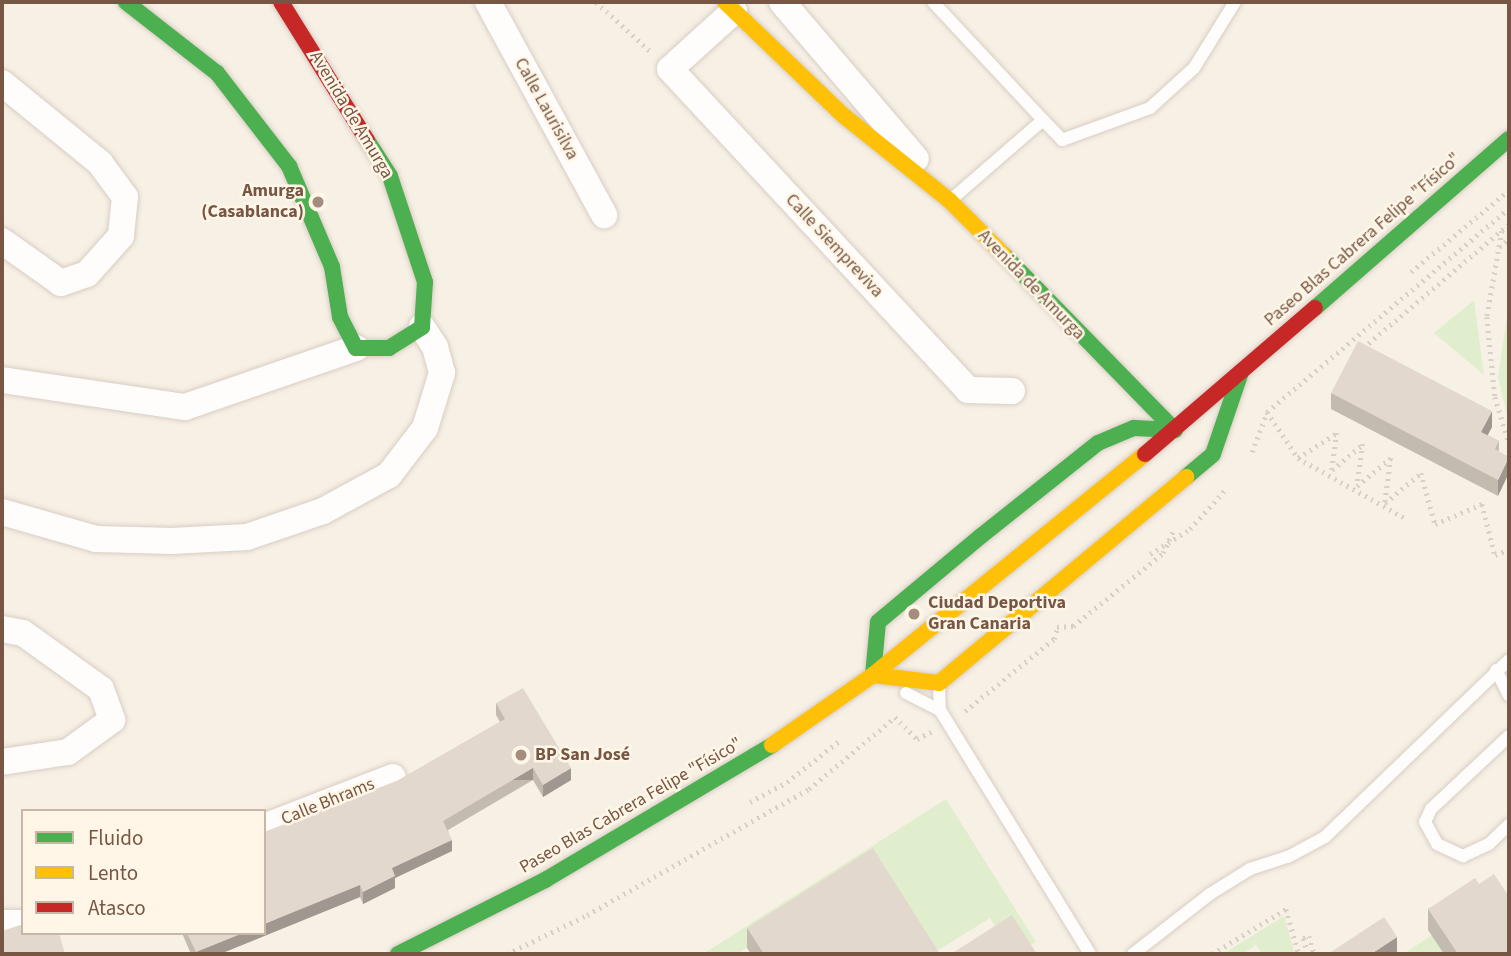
<!DOCTYPE html>
<meta charset="utf-8">
<style>
body{margin:0}
#map{position:relative;width:1511px;height:956px;overflow:hidden;background:#f7f0e5;font-family:"Source Sans 3",sans-serif}
div>[style]{position:absolute}
[style*='--x']{left:calc(var(--x)*1px);top:calc(var(--y)*1px);width:calc(var(--w)*1px);rotate:calc(var(--a)*1deg)}
.green>*{inset:0;background:#e1eece}
.path>*{height:4.5px;margin-top:-2.25px;transform-origin:0;background:repeating-linear-gradient(90deg,#d8cfc7 0 2px,transparent 0 7px)}
.roads{filter:drop-shadow(0 0 2px #d8cdc4) drop-shadow(0 0 2px #d8cdc4)}
.lane>*{height:12px;margin:-6px;padding:0 6px;transform-origin:6px;border-radius:6px;background:#fefdfb}
.street>*{height:26px;margin:-13px;padding:0 13px;transform-origin:13px;border-radius:13px;background:#fefdfb}
.fast>*{height:16px;margin:-8px;padding:0 8px;transform-origin:8px;border-radius:8px;background:#4caf50}
.slow>*{height:16px;margin:-8px;padding:0 8px;transform-origin:8px;border-radius:8px;background:#ffc107}
.jam>*{height:16px;margin:-8px;padding:0 8px;transform-origin:8px;border-radius:8px;background:#c62828}
.wall>*{inset:0;background:#c3bab0}
.shaded-wall>*{inset:0;background:#9f9790;transform-origin:0 0}
.building>*{inset:0;background:#e3d8cd}
.dots>*{width:19px;height:19px;translate:-50% -50%;box-sizing:border-box;border:4px solid #fff6e7;border-radius:50%}
span{translate:-50% -50%;white-space:nowrap;text-align:center;line-height:1.15;-webkit-text-stroke:5px #fff6e7;paint-order:stroke}
.street-label{font-size:18px;color:#775744}
.poi-label{font-size:18px;color:#775744;font-weight:700}
.right{translate:-100% -50%;text-align:right}
.left{translate:0 -50%;text-align:left}
.frame{position:absolute;inset:0;border:4px solid #775744;pointer-events:none}
.legend{position:absolute;left:21px;top:809px;width:245px;height:126px;box-sizing:border-box;background:#fff6e7;border:2px solid #c9b6a6;margin:0;padding:9px 12px;list-style:none;font-size:21px;color:#775744}
.legend li{display:flex;align-items:center;gap:14px;height:35px}
.legend b{width:35px;border:2px solid #c9b6a6}
</style>
<div id="map">
<div class="green">
<i style="clip-path:polygon(1474px 300px,1484px 375px,1434px 333px)"></i>
<i style="clip-path:polygon(1509px 302px,1509px 422px,1498px 378px)"></i>
<i style="clip-path:polygon(946px 799px,1036px 942px,1021px 950px,1004px 941px,990px 918px,932px 954px,873px 869px,737px 954px,703px 954px)"></i>
<i style="clip-path:polygon(1284px 916px,1295px 954px,1262px 954px,1256px 945px,1242px 954px,1223px 954px)"></i>
<i style="clip-path:polygon(1432px 935px,1444px 954px,1403px 954px)"></i>
</div>
<div class="path">
<i style="--x:596;--y:2;--w:73;--a:42.2"></i>
<i style="--x:1502;--y:231;--w:87;--a:99.9"></i>
<i style="--x:1487;--y:317;--w:80;--a:84.3"></i>
<i style="--x:1495;--y:397;--w:48;--a:73.1"></i>
<i style="--x:1499;--y:247;--w:13;--a:-39"></i>
<i style="--x:1411;--y:272;--w:128;--a:-39.9"></i>
<i style="--x:1363;--y:348;--w:192;--a:-40.3"></i>
<i style="--x:1267;--y:412;--w:55;--a:56"></i>
<i style="--x:1298;--y:458;--w:46;--a:-32.7"></i>
<i style="--x:1337;--y:433;--w:37;--a:98"></i>
<i style="--x:1332;--y:470;--w:40;--a:-40"></i>
<i style="--x:1363;--y:444;--w:42;--a:98.1"></i>
<i style="--x:1357;--y:486;--w:44;--a:-39.5"></i>
<i style="--x:1391;--y:458;--w:45;--a:97.6"></i>
<i style="--x:1385;--y:503;--w:47;--a:-39.8"></i>
<i style="--x:1421;--y:473;--w:53;--a:74.6"></i>
<i style="--x:1435;--y:524;--w:51;--a:-23.1"></i>
<i style="--x:1482;--y:504;--w:53;--a:75.7"></i>
<i style="--x:1495;--y:555;--w:15;--a:-23"></i>
<i style="--x:1252;--y:452;--w:43;--a:-69.4"></i>
<i style="--x:1267;--y:412;--w:317;--a:-40.1"></i>
<i style="--x:1298;--y:458;--w:123;--a:29.3"></i>
<i style="--x:1150;--y:554;--w:47;--a:-32"></i>
<i style="--x:1190;--y:529;--w:52;--a:-48.1"></i>
<i style="--x:1057;--y:627;--w:16;--a:-4"></i>
<i style="--x:1073;--y:626;--w:116;--a:-39"></i>
<i style="--x:1163;--y:553;--w:23;--a:-65"></i>
<i style="--x:965;--y:711;--w:114;--a:-39"></i>
<i style="--x:1054;--y:639;--w:13;--a:-72"></i>
<i style="--x:750;--y:802;--w:42;--a:-28.4"></i>
<i style="--x:787;--y:782;--w:65;--a:-38.1"></i>
<i style="--x:507;--y:954;--w:89;--a:-26"></i>
<i style="--x:587;--y:915;--w:255;--a:-29.6"></i>
<i style="--x:809;--y:789;--w:112;--a:-39.9"></i>
<i style="--x:895;--y:717;--w:31;--a:45"></i>
<i style="--x:917;--y:739;--w:16;--a:-27"></i>
<i style="--x:1212;--y:954;--w:87;--a:-31.3"></i>
<i style="--x:1286;--y:909;--w:47;--a:73.9"></i>
<i style="--x:1307;--y:954;--w:16;--a:-104"></i>
<i style="--x:1303;--y:938;--w:6;--a:-18"></i>
<i style="--x:1309;--y:936;--w:19;--a:74"></i>
</div>
<div class="roads">
<div class="lane">
<i style="--x:933;--y:2;--w:161;--a:47"></i>
<i style="--x:953;--y:198;--w:119;--a:-40.9"></i>
<i style="--x:1043;--y:120;--w:28;--a:46"></i>
<i style="--x:1062;--y:140;--w:94;--a:-20"></i>
<i style="--x:1150;--y:108;--w:59;--a:-42.3"></i>
<i style="--x:1194;--y:68;--w:78;--a:-58.2"></i>
<i style="--x:1496;--y:670;--w:29;--a:63"></i>
<i style="--x:939;--y:686;--w:24;--a:88"></i>
<i style="--x:940;--y:710;--w:286;--a:58.4"></i>
<i style="--x:906;--y:693;--w:38;--a:27"></i>
<i style="--x:1509;--y:736;--w:107;--a:136.9"></i>
<i style="--x:1431;--y:809;--w:14;--a:115"></i>
<i style="--x:1425;--y:822;--w:25;--a:61"></i>
<i style="--x:1437;--y:844;--w:29;--a:25"></i>
<i style="--x:1463;--y:856;--w:29;--a:-25"></i>
<i style="--x:1489;--y:844;--w:28;--a:-44"></i>
<i style="--x:1133;--y:954;--w:98;--a:-37.9"></i>
<i style="--x:1210;--y:894;--w:47;--a:-32"></i>
<i style="--x:1250;--y:869;--w:40;--a:-18"></i>
<i style="--x:1288;--y:857;--w:42;--a:-28.4"></i>
<i style="--x:1325;--y:837;--w:255;--a:-43.9"></i>
</div>
<div class="street">
<i style="--x:488;--y:2;--w:243;--a:61.4"></i>
<i style="--x:782;--y:2;--w:206;--a:49.5"></i>
<i style="--x:734;--y:11;--w:86;--a:137.8"></i>
<i style="--x:670;--y:69;--w:438;--a:47.1"></i>
<i style="--x:968;--y:390;--w:44;--a:1.3"></i>
<i style="--x:2;--y:83;--w:127;--a:39.2"></i>
<i style="--x:100;--y:163;--w:42;--a:53.7"></i>
<i style="--x:125;--y:197;--w:39;--a:96"></i>
<i style="--x:121;--y:236;--w:51;--a:131.8"></i>
<i style="--x:87;--y:274;--w:28;--a:161"></i>
<i style="--x:61;--y:283;--w:72;--a:-144.6"></i>
<i style="--x:2;--y:380;--w:185;--a:8.4"></i>
<i style="--x:185;--y:407;--w:181;--a:-19"></i>
<i style="--x:2;--y:512;--w:98;--a:16"></i>
<i style="--x:96;--y:539;--w:76;--a:1.5"></i>
<i style="--x:172;--y:541;--w:75;--a:-3.1"></i>
<i style="--x:247;--y:537;--w:80;--a:-18.9"></i>
<i style="--x:323;--y:511;--w:75;--a:-28.6"></i>
<i style="--x:389;--y:475;--w:59;--a:-52.5"></i>
<i style="--x:425;--y:428;--w:58;--a:-72.8"></i>
<i style="--x:442;--y:373;--w:27;--a:-105"></i>
<i style="--x:435;--y:347;--w:24;--a:-123"></i>
<i style="--x:2;--y:629;--w:21;--a:11"></i>
<i style="--x:23;--y:633;--w:96;--a:35.7"></i>
<i style="--x:101;--y:689;--w:33;--a:70"></i>
<i style="--x:112;--y:720;--w:54;--a:144"></i>
<i style="--x:68;--y:752;--w:67;--a:171.4"></i>
<i style="--x:264;--y:827;--w:138;--a:-21.2"></i>
<i style="--x:2;--y:923;--w:21;--a:0"></i>
</div>
<div class="fast">
<i style="--x:126;--y:2;--w:115;--a:38"></i>
<i style="--x:217;--y:73;--w:118;--a:52.3"></i>
<i style="--x:289;--y:166;--w:110;--a:66.9"></i>
<i style="--x:332;--y:267;--w:51;--a:80.9"></i>
<i style="--x:340;--y:317;--w:35;--a:63"></i>
<i style="--x:356;--y:348;--w:33;--a:0"></i>
<i style="--x:389;--y:348;--w:39;--a:-32"></i>
<i style="--x:422;--y:327;--w:45;--a:-86.2"></i>
<i style="--x:425;--y:282;--w:112;--a:-108.3"></i>
<i style="--x:390;--y:176;--w:43;--a:-122.6"></i>
<i style="--x:1003;--y:254;--w:246;--a:45.7"></i>
<i style="--x:1315;--y:308;--w:257;--a:-41.1"></i>
<i style="--x:1186;--y:477;--w:35;--a:-40"></i>
<i style="--x:1213;--y:454;--w:87;--a:-71.1"></i>
<i style="--x:873;--y:675;--w:53;--a:-84.6"></i>
<i style="--x:878;--y:622;--w:134;--a:-39.9"></i>
<i style="--x:981;--y:536;--w:149;--a:-38.5"></i>
<i style="--x:1098;--y:443;--w:39;--a:-23"></i>
<i style="--x:1134;--y:428;--w:41;--a:2.8"></i>
<i style="--x:398;--y:954;--w:165;--a:-26.7"></i>
<i style="--x:545;--y:880;--w:264;--a:-30.7"></i>
</div>
<div class="slow">
<i style="--x:725;--y:2;--w:165;--a:43.8"></i>
<i style="--x:844;--y:116;--w:136;--a:38.7"></i>
<i style="--x:950;--y:201;--w:75;--a:45"></i>
<i style="--x:873;--y:675;--w:66;--a:6.9"></i>
<i style="--x:939;--y:683;--w:322;--a:-39.8"></i>
<i style="--x:772;--y:745;--w:123;--a:-34.7"></i>
<i style="--x:873;--y:675;--w:350;--a:-39.1"></i>
</div>
<div class="jam">
<i style="--x:281;--y:2;--w:163;--a:58.1"></i>
<i style="--x:1145;--y:454;--w:224;--a:-40.7"></i>
</div>
</div>
<div class="wall">
<i style="clip-path:polygon(1331px 393px,1492px 427px,1487px 435px,1499px 441px,1498px 496px,1331px 409px)"></i>
<i style="clip-path:polygon(496px 703px,571px 780px,543px 797px,533px 780px,448px 830px,452px 851px,395px 878px,395px 888px,363px 904px,360px 897px,220px 954px,191px 954px,182px 933px,264px 933px,399px 780px,500px 722px,496px 715px)"></i>
<i style="clip-path:polygon(1479px 884px,1508px 895px,1509px 954px,1444px 954px,1428px 930px,1428px 909px)"></i>
<i style="clip-path:polygon(747px 928px,940px 954px,751px 954px,747px 948px)"></i>
</div>
<div class="shaded-wall">
<i style="clip-path:polygon(1492px 411px,1492px 427px,1481px 448px,1481px 432px)"></i>
<i style="clip-path:polygon(1509px 457px,1509px 473px,1498px 496px,1498px 480px)"></i>
<i style="left:533px;top:768px;width:12px;height:104px;rotate:90deg"></i>
<i style="clip-path:polygon(571px 768px,571px 780px,543px 797px,543px 785px)"></i>
<i style="clip-path:polygon(452px 840px,452px 851px,395px 878px,395px 888px,363px 904px,363px 892px,392px 868px)"></i>
<i style="clip-path:polygon(360px 885px,360px 897px,220px 954px,196px 954px,196px 952px,243px 933px,264px 933px,264px 924px)"></i>
<i style="clip-path:polygon(1397px 937px,1397px 954px,1371px 954px)"></i>
</div>
<div class="building">
<i style="clip-path:polygon(1358px 341px,1492px 411px,1481px 432px,1499px 441px,1495px 449px,1509px 457px,1498px 480px,1331px 393px)"></i>
<i style="clip-path:polygon(523px 688px,571px 768px,543px 785px,533px 768px,443px 821px,452px 840px,392px 868px,395px 876px,363px 892px,360px 885px,264px 924px,264px 832px,399px 780px,505px 719px,496px 703px)"></i>
<i style="clip-path:polygon(873px 848px,940px 954px,764px 954px,747px 928px)"></i>
<i style="clip-path:polygon(1494px 874px,1508px 895px,1509px 894px,1509px 954px,1458px 954px,1428px 909px,1475px 878px,1479px 884px)"></i>
<i style="clip-path:polygon(1012px 915px,1037px 954px,951px 954px)"></i>
<i style="clip-path:polygon(1384px 917px,1397px 937px,1371px 954px,1328px 954px)"></i>
<i style="clip-path:polygon(23px 924px,23px 933px,59px 933px,65px 954px,2px 954px,2px 931px)"></i>
<i style="clip-path:polygon(187px 933px,243px 933px,196px 952px)"></i>
</div>
<div class="dots">
<i style="left:318px;top:202px;background:#a48d7c"></i>
<i style="left:914px;top:614px;background:#a48d7c"></i>
<i style="left:521px;top:755px;background:#a48d7c"></i>
</div>
<div class="street-label">
<span style="left:546px;top:109px;rotate:61deg">Calle Laurisilva</span>
<span style="left:351px;top:115px;rotate:59deg">Avenida de Amurga</span>
<span style="left:1363px;top:240px;rotate:-41deg">Paseo Blas Cabrera Felipe "Físico"</span>
<span style="left:834px;top:246px;rotate:47deg">Calle Siempreviva</span>
<span style="left:1031px;top:285px;rotate:46deg">Avenida de Amurga</span>
<span style="left:328px;top:802px;rotate:-22deg">Calle Bhrams</span>
<span style="left:631px;top:806px;rotate:-30deg">Paseo Blas Cabrera Felipe "Físico"</span>
</div>
<div class="poi-label">
<span class="right" style="left:304px;top:202px">Amurga<br>(Casablanca)</span>
<span class="left" style="left:928px;top:614px">Ciudad Deportiva<br>Gran Canaria</span>
<span class="left" style="left:535px;top:755px">BP San José</span>
</div>
<div class="frame"></div>
<ul class="legend">
<li><b style="height:9px;background:#4caf50"></b>Fluido</li>
<li><b style="height:9px;background:#ffc107"></b>Lento</li>
<li><b style="height:9px;background:#c62828"></b>Atasco</li>
</ul>
</div>
